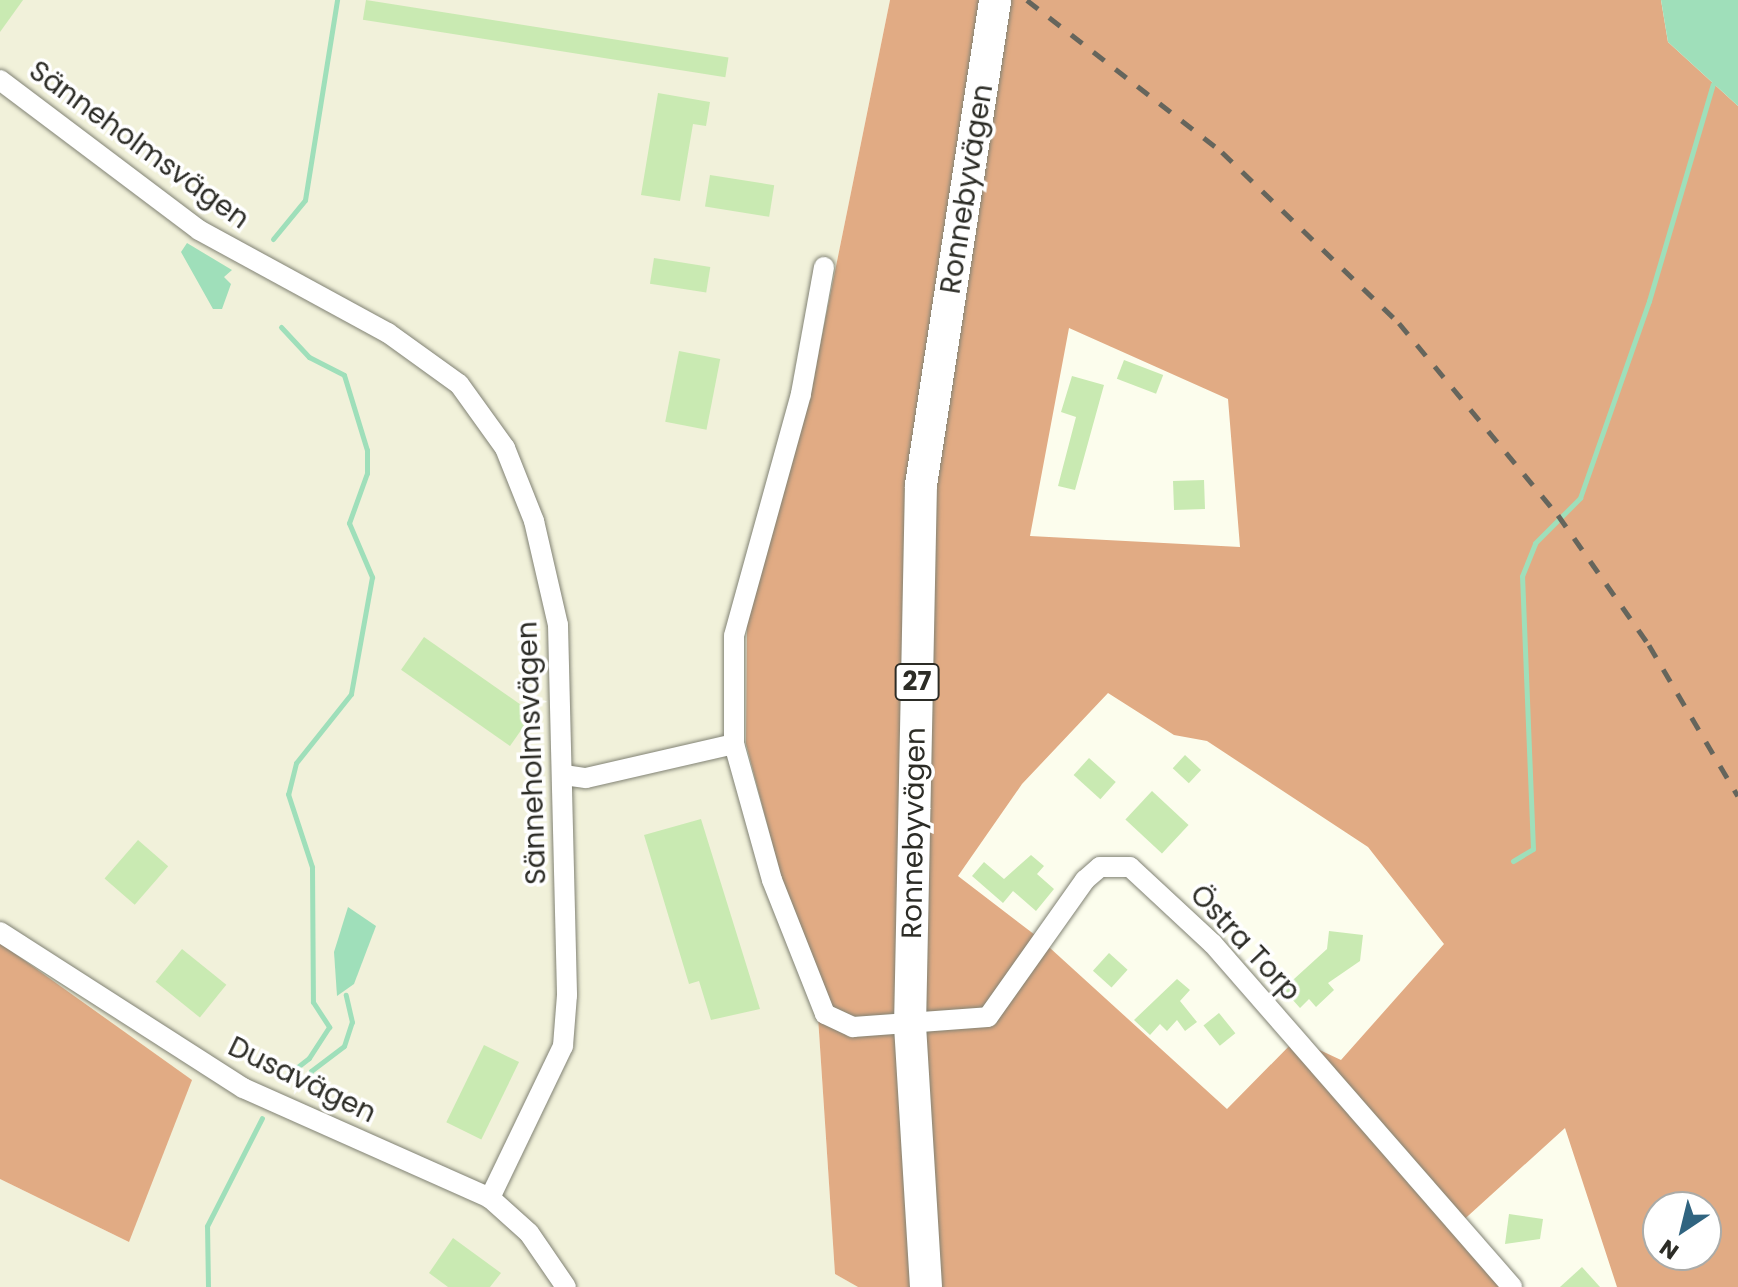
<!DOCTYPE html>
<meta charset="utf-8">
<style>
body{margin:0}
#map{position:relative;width:1738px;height:1287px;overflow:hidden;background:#fcfded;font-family:Poppins,sans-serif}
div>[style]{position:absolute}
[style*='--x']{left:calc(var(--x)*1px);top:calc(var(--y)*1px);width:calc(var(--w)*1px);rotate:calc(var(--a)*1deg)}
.built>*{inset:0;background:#f1f1da}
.forest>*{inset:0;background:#e1ab84}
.water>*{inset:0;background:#9fdfba}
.stream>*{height:5px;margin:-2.5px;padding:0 2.5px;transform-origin:2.5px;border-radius:2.5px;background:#9fdfba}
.building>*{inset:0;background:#c9eab2;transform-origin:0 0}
.roads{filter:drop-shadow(0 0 2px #818274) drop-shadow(0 0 2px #818274)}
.minor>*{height:20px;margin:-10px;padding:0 10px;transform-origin:10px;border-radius:10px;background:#fff}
.primary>*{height:32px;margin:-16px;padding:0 16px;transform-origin:16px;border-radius:16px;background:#fff}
.rail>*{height:5px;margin-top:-2.5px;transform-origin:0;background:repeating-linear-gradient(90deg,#65655c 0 14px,transparent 0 28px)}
span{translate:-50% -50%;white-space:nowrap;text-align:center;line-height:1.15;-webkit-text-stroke:7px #fff;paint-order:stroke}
.shield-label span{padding:2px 6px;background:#fff;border:2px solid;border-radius:6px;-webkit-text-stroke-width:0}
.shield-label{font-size:26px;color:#2c2c26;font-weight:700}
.street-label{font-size:28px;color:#2c2c26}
.north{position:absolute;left:1642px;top:1191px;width:80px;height:80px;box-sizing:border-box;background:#fff;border:2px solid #ababa8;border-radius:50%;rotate:215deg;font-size:22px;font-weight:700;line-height:32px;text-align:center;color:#2c2c26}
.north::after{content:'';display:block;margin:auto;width:28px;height:36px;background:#306480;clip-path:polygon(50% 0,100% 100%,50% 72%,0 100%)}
</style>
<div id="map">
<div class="built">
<i style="clip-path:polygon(0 0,890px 0,817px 360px,818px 1017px,835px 1274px,858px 1287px,0 1287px,0 1179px,129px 1242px,27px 965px,0 943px)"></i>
</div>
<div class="forest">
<i style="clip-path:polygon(evenodd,890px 0,1661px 0,1668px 42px,1738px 106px,1738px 1287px,1617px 1287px,1565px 1128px,1458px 1225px,1512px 1287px,858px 1287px,835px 1274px,818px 1017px,746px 744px,747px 620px,817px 360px,890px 0,1069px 328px,1228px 399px,1240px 547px,1030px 536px,1069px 328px,890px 0,1108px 693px,1174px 735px,1207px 741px,1368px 847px,1444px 944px,1341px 1060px,1296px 1039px,1227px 1109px,1039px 938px,958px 876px,1022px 784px,1108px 693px,890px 0,1658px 1207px,1706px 1207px,1706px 1255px,1658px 1255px,1658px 1207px)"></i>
<i style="clip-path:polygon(0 943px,192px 1080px,129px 1242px,0 1179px)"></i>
</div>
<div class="water">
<i style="clip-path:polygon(1661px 0,1738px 0,1738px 106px,1668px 42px)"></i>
<i style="clip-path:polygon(187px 243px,232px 270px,224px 277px,231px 284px,222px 309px,213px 309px,181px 252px)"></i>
<i style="clip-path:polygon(348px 907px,376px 926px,354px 984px,337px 996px,334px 952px)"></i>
</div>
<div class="stream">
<i style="--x:273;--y:239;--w:50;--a:-50.6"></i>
<i style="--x:305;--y:200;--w:203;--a:-80.9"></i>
<i style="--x:281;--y:327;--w:41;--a:47"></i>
<i style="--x:309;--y:357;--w:39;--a:27"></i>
<i style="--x:344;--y:375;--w:78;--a:73"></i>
<i style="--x:367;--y:450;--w:23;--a:90"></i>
<i style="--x:367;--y:473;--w:53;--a:109.8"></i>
<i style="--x:349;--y:523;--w:59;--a:66.9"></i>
<i style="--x:372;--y:577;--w:119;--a:100.2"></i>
<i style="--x:351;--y:694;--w:88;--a:128.6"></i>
<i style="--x:296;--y:763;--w:32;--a:104"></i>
<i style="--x:288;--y:794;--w:77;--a:71.8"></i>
<i style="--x:312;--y:867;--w:135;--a:89.6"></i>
<i style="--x:313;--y:1002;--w:30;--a:57"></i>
<i style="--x:329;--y:1027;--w:37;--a:123"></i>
<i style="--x:309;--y:1058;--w:28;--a:142"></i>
<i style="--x:1513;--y:861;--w:23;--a:-31"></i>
<i style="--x:1533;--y:849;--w:273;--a:-92.3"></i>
<i style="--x:1522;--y:576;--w:35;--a:-68"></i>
<i style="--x:1535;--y:543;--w:64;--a:-45"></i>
<i style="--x:1580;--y:498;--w:209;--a:-70.7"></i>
<i style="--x:1649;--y:301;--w:226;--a:-73.6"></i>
<i style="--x:309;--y:1084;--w:13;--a:-81"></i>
<i style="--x:311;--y:1071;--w:41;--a:-37.1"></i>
<i style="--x:344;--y:1046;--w:25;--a:-72"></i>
<i style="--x:352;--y:1022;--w:28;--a:-103"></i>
<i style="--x:208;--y:1287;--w:61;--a:-90.9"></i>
<i style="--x:207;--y:1226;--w:121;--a:-63"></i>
</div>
<div class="building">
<i style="clip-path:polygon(0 0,23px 0,0 32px)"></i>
<i style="left:366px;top:0;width:367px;height:20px;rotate:9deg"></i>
<i style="clip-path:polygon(658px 93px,710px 102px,706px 126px,693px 124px,680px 201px,641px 195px)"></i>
<i style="left:710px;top:175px;width:65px;height:32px;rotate:9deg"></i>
<i style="left:654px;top:258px;width:57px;height:26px;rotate:9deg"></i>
<i style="left:679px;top:351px;width:42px;height:72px;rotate:11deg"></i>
<i style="left:1124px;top:360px;width:42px;height:20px;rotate:21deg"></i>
<i style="clip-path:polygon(1072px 376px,1104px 385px,1075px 490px,1058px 486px,1076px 417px,1061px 412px)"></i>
<i style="left:1204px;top:480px;width:29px;height:31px;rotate:88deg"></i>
<i style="left:424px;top:637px;width:133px;height:40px;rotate:35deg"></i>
<i style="left:1185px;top:755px;width:22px;height:18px;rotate:43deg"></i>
<i style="left:1089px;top:758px;width:36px;height:23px;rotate:42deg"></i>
<i style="left:1152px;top:791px;width:50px;height:39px;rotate:43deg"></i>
<i style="clip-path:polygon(701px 819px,760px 1009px,711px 1020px,699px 981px,689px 984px,644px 835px)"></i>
<i style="left:138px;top:840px;width:40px;height:51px;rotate:41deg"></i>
<i style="clip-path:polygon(1031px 855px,1044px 866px,1037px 874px,1054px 889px,1036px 911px,1013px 891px,1003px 903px,972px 876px,984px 862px,1004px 879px)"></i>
<i style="clip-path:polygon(1329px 931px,1363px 935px,1360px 961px,1328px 983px,1334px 990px,1316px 1007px,1309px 999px,1300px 1008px,1283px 989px,1327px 949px)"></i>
<i style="left:182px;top:949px;width:57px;height:42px;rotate:39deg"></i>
<i style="left:1109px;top:953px;width:25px;height:24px;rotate:42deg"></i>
<i style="clip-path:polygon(1177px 979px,1190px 990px,1180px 1001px,1197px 1022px,1185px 1031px,1177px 1020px,1167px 1031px,1160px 1024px,1150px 1035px,1134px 1020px)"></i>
<i style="left:1219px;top:1013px;width:26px;height:20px;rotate:51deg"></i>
<i style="left:484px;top:1045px;width:39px;height:86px;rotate:26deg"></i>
<i style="clip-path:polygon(1509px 1214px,1543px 1219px,1540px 1239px,1505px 1244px)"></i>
<i style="clip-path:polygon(453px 1238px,501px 1273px,490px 1287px,448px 1287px,429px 1273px)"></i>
<i style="clip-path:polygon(1582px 1267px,1600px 1287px,1560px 1287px)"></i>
</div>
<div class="roads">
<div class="minor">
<i style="--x:0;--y:80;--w:249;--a:37"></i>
<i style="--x:199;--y:230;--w:215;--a:28.6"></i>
<i style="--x:388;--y:333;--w:87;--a:35.7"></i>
<i style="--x:459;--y:384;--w:79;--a:54.3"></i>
<i style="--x:505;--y:448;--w:79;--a:68.3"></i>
<i style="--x:534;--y:521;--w:107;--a:77"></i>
<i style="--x:558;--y:625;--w:370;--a:88.6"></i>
<i style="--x:567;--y:995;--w:51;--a:94.5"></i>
<i style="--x:563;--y:1046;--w:169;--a:115.7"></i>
<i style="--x:824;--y:267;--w:129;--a:100.3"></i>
<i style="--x:801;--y:394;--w:251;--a:105.5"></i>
<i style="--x:734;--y:636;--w:108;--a:90"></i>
<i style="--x:734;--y:744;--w:141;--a:74.4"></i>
<i style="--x:772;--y:880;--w:144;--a:68.4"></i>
<i style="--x:825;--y:1014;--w:31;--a:25"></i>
<i style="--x:853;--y:1027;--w:135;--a:-4.2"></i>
<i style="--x:988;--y:1017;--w:168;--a:-54.7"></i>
<i style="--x:1085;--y:880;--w:20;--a:-41"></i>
<i style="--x:1100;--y:867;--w:30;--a:0"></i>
<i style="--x:1130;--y:867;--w:113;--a:42.9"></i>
<i style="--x:1213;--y:944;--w:455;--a:48.9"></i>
<i style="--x:564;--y:775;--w:22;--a:8"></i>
<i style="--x:586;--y:778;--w:152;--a:-12.9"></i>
<i style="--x:0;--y:932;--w:289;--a:32.7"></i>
<i style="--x:243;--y:1088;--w:270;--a:24"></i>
<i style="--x:490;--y:1198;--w:52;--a:41.9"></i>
<i style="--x:529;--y:1233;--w:65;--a:55.6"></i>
</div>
<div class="primary">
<i style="--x:926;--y:1287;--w:260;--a:-93.5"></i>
<i style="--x:910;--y:1027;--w:542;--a:-88.84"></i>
<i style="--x:921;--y:485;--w:491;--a:-81.3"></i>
</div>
</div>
<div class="rail">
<i style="--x:1027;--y:0;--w:247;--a:37.9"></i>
<i style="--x:1222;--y:152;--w:246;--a:44"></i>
<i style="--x:1399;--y:323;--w:249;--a:50.4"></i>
<i style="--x:1558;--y:515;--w:159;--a:55"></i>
<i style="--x:1649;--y:645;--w:175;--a:59.5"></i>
</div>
<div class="shield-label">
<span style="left:917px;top:682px">27</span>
</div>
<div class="street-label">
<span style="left:139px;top:145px;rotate:36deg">Sänneholmsvägen</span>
<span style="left:967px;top:189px;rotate:-81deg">Ronnebyvägen</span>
<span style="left:532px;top:753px;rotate:-92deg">Sänneholmsvägen</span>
<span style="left:914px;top:833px;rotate:-89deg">Ronnebyvägen</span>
<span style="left:1245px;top:943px;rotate:47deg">Östra Torp</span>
<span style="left:302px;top:1080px;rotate:26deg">Dusavägen</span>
</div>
<div class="north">N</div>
</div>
